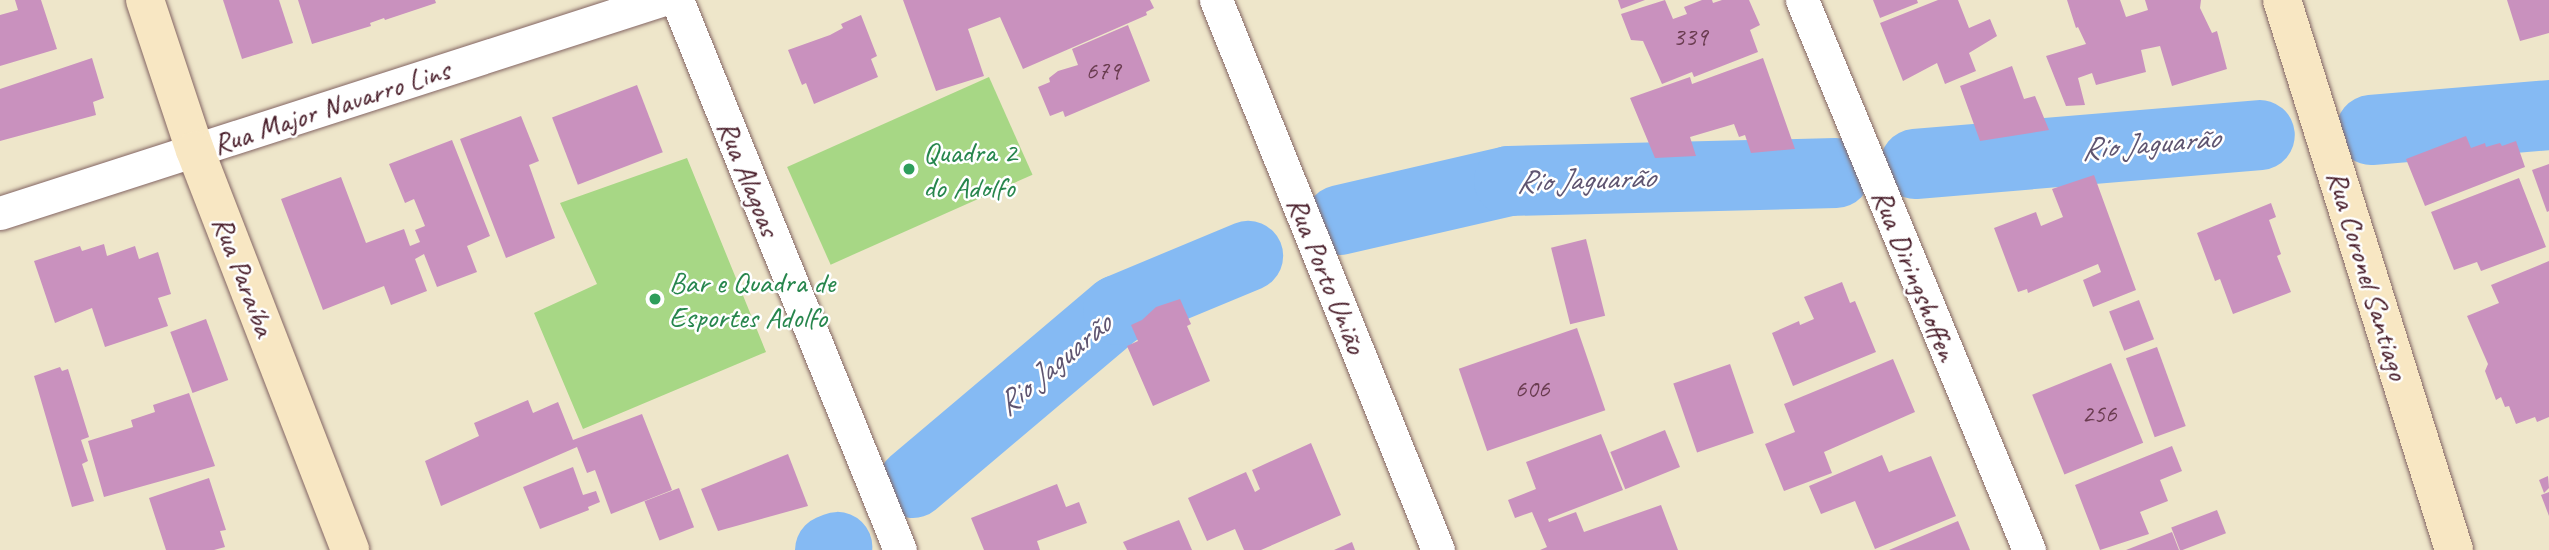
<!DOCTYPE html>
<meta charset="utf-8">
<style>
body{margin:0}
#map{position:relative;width:2549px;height:550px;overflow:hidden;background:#eee6ca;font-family:Caveat,sans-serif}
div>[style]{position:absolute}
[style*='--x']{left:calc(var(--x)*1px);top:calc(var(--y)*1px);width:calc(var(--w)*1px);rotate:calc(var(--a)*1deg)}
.green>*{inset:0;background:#a7d785;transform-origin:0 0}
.river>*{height:70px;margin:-35px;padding:0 35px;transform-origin:35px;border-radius:35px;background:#85baf3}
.building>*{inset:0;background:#c991be;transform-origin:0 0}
.roads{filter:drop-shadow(0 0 2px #836563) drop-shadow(0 0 2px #836563)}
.street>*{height:33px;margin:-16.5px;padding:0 16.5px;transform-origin:16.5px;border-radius:16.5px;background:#fff}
.secondary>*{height:38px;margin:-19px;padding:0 19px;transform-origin:19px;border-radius:19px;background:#f8e7c3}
.dots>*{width:19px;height:19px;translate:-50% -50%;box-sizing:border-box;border:4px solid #fff;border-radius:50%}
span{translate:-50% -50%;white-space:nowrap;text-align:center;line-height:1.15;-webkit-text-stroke:5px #fff;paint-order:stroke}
.number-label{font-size:26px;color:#6a3c50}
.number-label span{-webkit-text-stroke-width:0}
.street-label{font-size:30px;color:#4a1f2b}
.leisure-label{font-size:30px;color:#27864d}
.left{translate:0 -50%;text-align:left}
.water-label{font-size:32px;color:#5f5571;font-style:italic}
</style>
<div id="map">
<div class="green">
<i style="left:989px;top:77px;width:107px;height:221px;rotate:66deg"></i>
<i style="clip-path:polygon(687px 158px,766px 352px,583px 429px,534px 313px,597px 284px,560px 203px)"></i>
</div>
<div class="river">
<i style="--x:2371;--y:130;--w:179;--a:-4.8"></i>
<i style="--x:1915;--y:164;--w:346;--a:-4.8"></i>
<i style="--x:1340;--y:220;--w:173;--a:-13"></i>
<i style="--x:1509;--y:181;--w:327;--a:-1.4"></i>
<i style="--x:913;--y:483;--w:268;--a:-40.2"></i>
<i style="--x:1118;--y:310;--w:141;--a:-22.6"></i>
<i style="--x:830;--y:550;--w:8;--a:-23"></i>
</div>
<div class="building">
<i style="clip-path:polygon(15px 0,41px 0,57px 49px,0 66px,0 15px,18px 10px)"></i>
<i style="clip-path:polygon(223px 0,279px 0,293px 43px,242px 59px)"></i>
<i style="clip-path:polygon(298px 0,435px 0,436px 3px,385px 20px,384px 18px,370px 23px,371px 26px,312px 44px)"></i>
<i style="clip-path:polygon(903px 0,1150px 0,1154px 8px,1146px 12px,1147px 15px,1023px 69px,1000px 17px,968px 29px,984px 76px,936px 91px)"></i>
<i style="clip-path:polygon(1618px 0,1645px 0,1621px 9px)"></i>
<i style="clip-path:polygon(1665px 0,1673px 19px,1687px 14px,1684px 7px,1702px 0,1712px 0,1713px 3px,1722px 0,1749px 0,1760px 25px,1750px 30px,1758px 52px,1694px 77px,1692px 72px,1662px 84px,1643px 41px,1631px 40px,1621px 14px)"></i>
<i style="clip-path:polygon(1873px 0,1917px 0,1918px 3px,1880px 18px)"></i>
<i style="clip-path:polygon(1938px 0,1958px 0,1969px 28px,1990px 19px,1997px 36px,1969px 53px,1976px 71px,1945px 84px,1937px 63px,1903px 81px,1880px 23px)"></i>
<i style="clip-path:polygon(2067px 0,2120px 0,2126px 17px,2148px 10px,2145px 0,2201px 0,2200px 8px,2212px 33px,2217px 31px,2227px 69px,2172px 86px,2160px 46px,2141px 50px,2146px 72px,2096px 85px,2092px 73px,2078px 78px,2085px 105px,2066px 106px,2046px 56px,2086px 44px,2078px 27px,2076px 28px)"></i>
<i style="clip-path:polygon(2507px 0,2549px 0,2549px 33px,2520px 41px)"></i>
<i style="clip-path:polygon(861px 15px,877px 56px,871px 59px,878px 77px,814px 104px,806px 83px,802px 85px,788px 50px,830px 35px,843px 28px,841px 24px)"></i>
<i style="clip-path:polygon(1128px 25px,1150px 81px,1065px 117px,1063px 111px,1050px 116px,1038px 87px,1050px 82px,1049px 78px,1058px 71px,1078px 65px,1072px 49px)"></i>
<i style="clip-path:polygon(92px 58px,104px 98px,93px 102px,96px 115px,0 141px,0 89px)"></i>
<i style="clip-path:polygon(1763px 58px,1795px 149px,1751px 153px,1745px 135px,1739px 137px,1734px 124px,1690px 137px,1696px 156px,1655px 158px,1630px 98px,1690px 77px,1692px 84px)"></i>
<i style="clip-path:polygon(2012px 66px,2024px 99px,2035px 96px,2049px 130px,1980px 141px,1960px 86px)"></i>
<i style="left:637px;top:85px;width:72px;height:91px;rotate:69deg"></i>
<i style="clip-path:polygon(521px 116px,539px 161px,529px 165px,555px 238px,506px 258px,460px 139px)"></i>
<i style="clip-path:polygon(2466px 136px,2471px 148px,2485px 143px,2486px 147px,2500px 143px,2502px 146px,2516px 141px,2525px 167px,2425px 206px,2406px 159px)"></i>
<i style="clip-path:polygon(452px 140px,490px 236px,467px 246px,477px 272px,437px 287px,424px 254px,415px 259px,427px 291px,391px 305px,384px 286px,323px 310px,281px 199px,341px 177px,366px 243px,404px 229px,410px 246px,420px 242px,415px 230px,425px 226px,414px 199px,405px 203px,389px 164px)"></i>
<i style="clip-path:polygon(2549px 164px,2549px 211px,2547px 212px,2532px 170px)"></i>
<i style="clip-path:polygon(2094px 175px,2136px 290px,2093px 307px,2083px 280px,2101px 272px,2098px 264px,2028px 293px,2027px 289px,2018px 292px,1994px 228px,2036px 212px,2041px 226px,2063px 217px,2052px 189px)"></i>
<i style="clip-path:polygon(2519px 178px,2546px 247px,2481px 271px,2477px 262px,2454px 270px,2431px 212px)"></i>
<i style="clip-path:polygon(2271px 203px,2276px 217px,2269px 220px,2281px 254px,2277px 256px,2291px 292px,2233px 314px,2220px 279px,2215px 281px,2197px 233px)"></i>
<i style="left:1586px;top:239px;width:79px;height:36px;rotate:76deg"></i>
<i style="clip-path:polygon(104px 244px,107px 256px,135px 246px,139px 259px,158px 252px,171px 294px,158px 298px,168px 326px,105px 347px,92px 308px,55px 323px,34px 261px,80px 246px,82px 251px)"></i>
<i style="clip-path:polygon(2549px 261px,2549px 417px,2537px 422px,2535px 417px,2516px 424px,2509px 406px,2505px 407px,2501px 397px,2496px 400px,2485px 371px,2488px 364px,2467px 316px,2499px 303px,2491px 285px)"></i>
<i style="clip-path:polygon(1842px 282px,1850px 303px,1855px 301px,1876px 352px,1793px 386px,1772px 333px,1799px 321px,1800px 325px,1814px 319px,1804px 297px)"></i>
<i style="clip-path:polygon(1180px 299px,1191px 324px,1187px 326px,1210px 381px,1153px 406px,1127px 346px,1138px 341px,1131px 325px,1142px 320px,1156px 307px)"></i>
<i style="left:2139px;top:300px;width:42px;height:32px;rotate:69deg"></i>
<i style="left:206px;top:319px;width:65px;height:38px;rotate:70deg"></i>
<i style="left:1577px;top:328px;width:87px;height:125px;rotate:71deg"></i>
<i style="left:2157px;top:347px;width:84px;height:33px;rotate:70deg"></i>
<i style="clip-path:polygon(1893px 359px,1915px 412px,1824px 452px,1832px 473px,1784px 491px,1765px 444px,1795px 432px,1784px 404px)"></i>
<i style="left:2111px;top:363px;width:86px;height:85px;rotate:68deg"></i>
<i style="left:1730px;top:364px;width:73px;height:60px;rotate:71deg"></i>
<i style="clip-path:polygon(60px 367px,62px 371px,68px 369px,89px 437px,81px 440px,88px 461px,82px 464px,94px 501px,72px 507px,34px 376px)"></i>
<i style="clip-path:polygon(189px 393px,215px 466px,104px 497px,88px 441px,133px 427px,131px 420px,155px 412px,153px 405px)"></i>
<i style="clip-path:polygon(528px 400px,533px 413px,558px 402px,573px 440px,642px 414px,672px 490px,611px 514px,595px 470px,587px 473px,577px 447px,441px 506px,425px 461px,479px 436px,474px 423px)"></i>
<i style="left:1665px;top:430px;width:40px;height:59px;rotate:68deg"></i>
<i style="clip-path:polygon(1601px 434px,1623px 490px,1548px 519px,1549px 522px,1576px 512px,1584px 532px,1661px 505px,1678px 550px,1540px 550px,1547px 547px,1532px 512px,1515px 518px,1508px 500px,1536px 489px,1526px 462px)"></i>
<i style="clip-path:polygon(1311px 443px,1341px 515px,1261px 550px,1244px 550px,1235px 529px,1207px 541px,1188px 498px,1246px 472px,1255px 492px,1260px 489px,1252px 470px)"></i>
<i style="clip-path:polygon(2172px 446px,2182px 471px,2160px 480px,2168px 501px,2140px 512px,2149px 534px,2100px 550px,2075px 485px)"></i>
<i style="clip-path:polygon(788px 454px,808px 506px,718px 531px,701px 489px)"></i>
<i style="clip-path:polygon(1882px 455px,1889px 472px,1931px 456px,1956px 516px,1875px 549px,1855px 501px,1821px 514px,1809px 486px)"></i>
<i style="clip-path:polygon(573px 467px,583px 495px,596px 491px,600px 502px,588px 507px,589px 510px,540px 529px,523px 487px)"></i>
<i style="clip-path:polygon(2548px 476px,2549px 488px,2544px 493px,2539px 480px)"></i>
<i style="clip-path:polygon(209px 478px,226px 530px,220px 531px,225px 547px,214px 550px,166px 550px,149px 498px)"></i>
<i style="clip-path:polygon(1057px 484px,1066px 507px,1079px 502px,1087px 523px,1037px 541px,1040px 550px,984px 550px,971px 518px)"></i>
<i style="left:679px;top:488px;width:42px;height:37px;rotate:69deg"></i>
<i style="clip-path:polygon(2549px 492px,2549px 516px,2541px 495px)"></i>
<i style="left:2217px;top:510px;width:25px;height:49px;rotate:69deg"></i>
<i style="clip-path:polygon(1179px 520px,1192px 550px,1127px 550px,1123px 542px)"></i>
<i style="clip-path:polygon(1958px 521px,1970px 550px,1889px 550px)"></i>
<i style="clip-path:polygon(2172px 532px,2179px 550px,2126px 550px)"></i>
<i style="clip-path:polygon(1352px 542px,1355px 550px,1334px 550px)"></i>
</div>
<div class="roads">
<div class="street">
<i style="--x:677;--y:0;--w:593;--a:67.93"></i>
<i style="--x:1216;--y:0;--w:593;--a:68.02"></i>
<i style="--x:1802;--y:0;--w:595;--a:67.57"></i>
<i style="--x:0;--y:213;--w:694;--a:-17.86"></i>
</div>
<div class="secondary">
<i style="--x:145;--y:0;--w:158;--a:71.6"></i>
<i style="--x:195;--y:150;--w:429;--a:68.8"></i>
<i style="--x:2282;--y:0;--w:576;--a:72.63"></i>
</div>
</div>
<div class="dots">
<i style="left:909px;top:169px;background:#2e9e5b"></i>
<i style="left:655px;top:299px;background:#2e9e5b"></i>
</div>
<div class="number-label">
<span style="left:1690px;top:37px">339</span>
<span style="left:1103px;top:71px">679</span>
<span style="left:1532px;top:389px">606</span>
<span style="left:2099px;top:414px">256</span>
</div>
<div class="street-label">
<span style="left:331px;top:107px;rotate:-18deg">Rua Major Navarro Lins</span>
<span style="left:749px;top:178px;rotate:68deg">Rua Alagoas</span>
<span style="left:1327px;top:275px;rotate:68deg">Rua Porto União</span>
<span style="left:1915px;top:275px;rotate:68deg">Rua Diringshoffen</span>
<span style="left:2368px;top:275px;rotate:73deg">Rua Coronel Santiago</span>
<span style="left:244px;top:276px;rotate:69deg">Rua Paraíba</span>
</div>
<div class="leisure-label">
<span class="left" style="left:923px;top:169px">Quadra 2<br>do Adolfo</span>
<span class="left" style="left:669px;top:299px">Bar e Quadra de<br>Esportes Adolfo</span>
</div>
<div class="water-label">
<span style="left:2150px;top:144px;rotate:-5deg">Rio Jaguarão</span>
<span style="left:1585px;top:180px;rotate:-2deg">Rio Jaguarão</span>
<span style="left:1054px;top:365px;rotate:-40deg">Rio Jaguarão</span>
</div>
</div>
